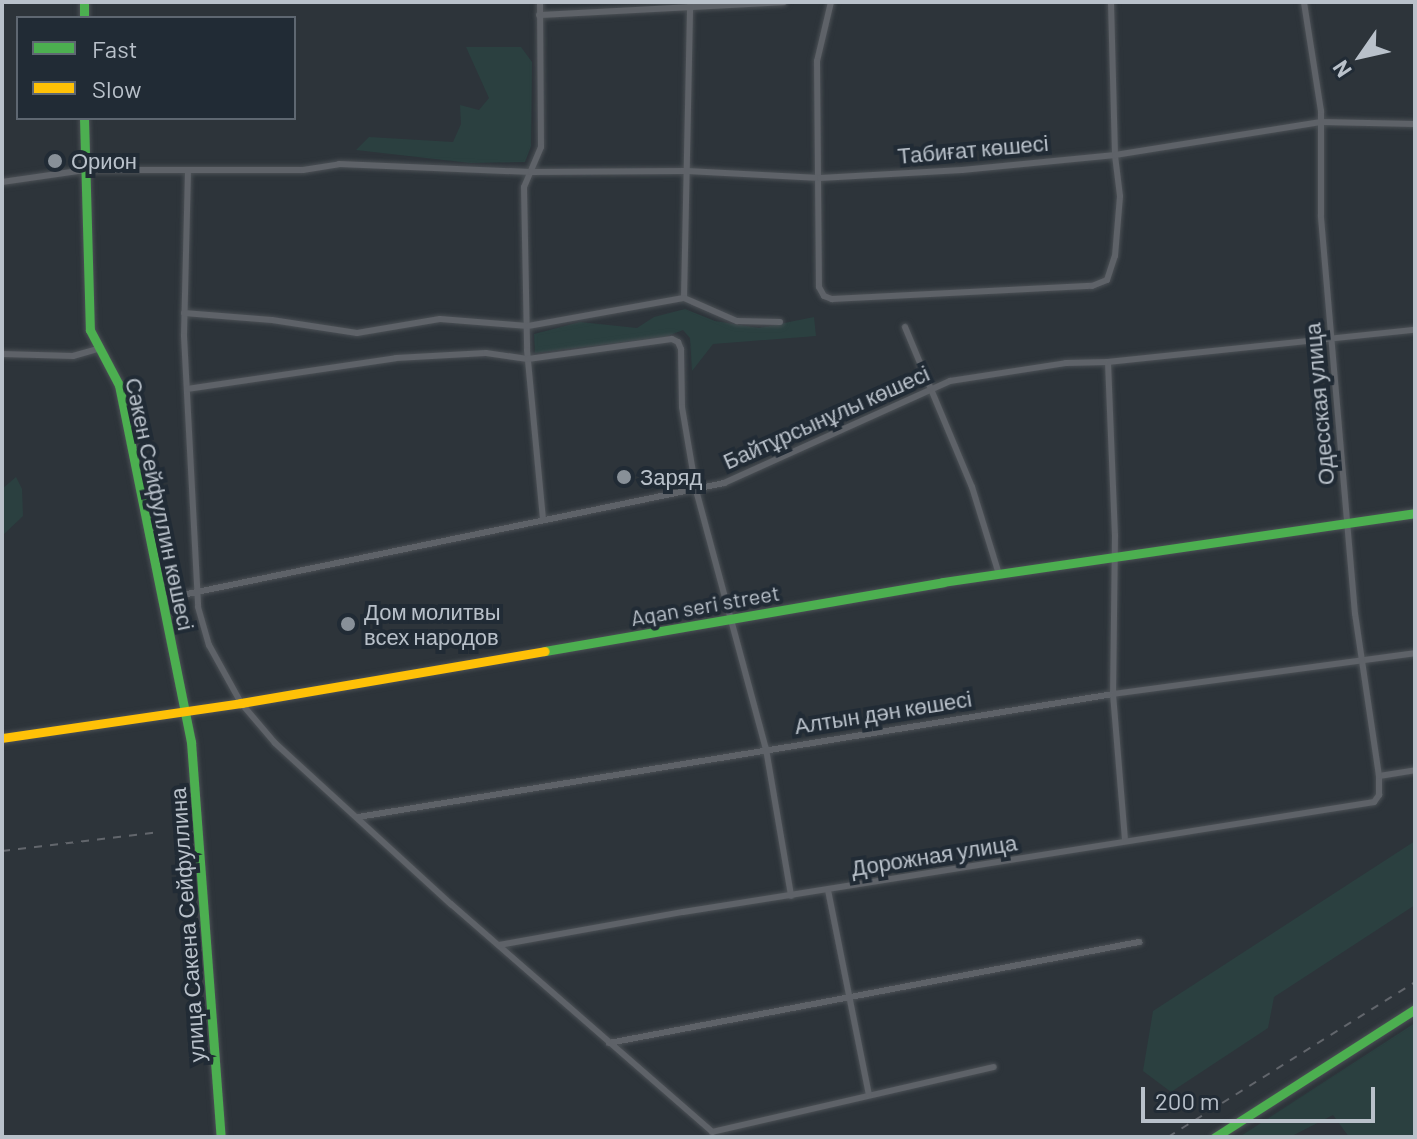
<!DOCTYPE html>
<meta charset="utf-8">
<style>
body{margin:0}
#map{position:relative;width:1417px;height:1139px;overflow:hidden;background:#2d343a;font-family:Barlow,sans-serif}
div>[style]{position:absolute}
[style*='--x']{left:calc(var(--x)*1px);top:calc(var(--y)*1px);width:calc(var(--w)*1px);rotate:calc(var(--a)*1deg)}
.green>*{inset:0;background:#2b4040}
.roads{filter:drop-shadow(0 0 2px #4b5055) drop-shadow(0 0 2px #4b5055)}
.street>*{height:6px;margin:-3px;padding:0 3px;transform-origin:3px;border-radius:3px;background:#5e6268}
.fast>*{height:9px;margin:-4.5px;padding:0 4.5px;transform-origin:4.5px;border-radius:4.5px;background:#4caf50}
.slow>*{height:9px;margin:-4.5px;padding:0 4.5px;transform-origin:4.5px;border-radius:4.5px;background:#ffc107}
.rail>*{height:2px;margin-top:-1px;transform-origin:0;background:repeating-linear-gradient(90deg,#62666c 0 8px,transparent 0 16px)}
.dots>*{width:22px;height:22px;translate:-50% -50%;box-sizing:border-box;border:4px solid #212b35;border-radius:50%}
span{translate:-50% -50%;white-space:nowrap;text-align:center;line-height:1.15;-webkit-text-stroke:8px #212b35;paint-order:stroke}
.street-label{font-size:22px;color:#b9c1ca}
.poi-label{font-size:22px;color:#b9c1ca}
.left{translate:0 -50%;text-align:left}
.frame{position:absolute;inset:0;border:4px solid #b9c1ca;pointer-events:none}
.legend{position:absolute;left:16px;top:16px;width:280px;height:104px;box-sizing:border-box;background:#212b35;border:2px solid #5e6771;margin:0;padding:10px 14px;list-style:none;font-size:24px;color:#b9c1ca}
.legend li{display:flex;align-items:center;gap:16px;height:40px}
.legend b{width:40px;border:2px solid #5e6771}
.north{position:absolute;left:1321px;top:16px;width:80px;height:80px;-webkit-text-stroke:6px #212b35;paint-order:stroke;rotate:236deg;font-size:22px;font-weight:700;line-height:32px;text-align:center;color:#b9c1ca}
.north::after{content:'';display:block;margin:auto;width:28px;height:36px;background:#b9c1ca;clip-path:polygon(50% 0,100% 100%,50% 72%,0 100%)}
.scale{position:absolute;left:1141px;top:1087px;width:234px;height:36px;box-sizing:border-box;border:4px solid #b9c1ca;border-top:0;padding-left:10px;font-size:24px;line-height:28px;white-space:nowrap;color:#b9c1ca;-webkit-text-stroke:6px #212b35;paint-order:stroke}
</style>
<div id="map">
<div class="green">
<i style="clip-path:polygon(466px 47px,521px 47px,532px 62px,531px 146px,525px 162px,470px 163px,356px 150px,369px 137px,453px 142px,461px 124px,460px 105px,479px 110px,489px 98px)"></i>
<i style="clip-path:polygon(685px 309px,715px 321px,759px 328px,814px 317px,816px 336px,713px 344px,692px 371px,690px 338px,683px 330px,665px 337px,535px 353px,534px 334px,580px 322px,637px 328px,654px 317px)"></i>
<i style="clip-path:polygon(16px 477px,22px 489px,23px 516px,2px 536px,2px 489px)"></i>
<i style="clip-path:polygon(1415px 841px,1415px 905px,1274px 997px,1268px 1028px,1171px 1092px,1143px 1071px,1153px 1011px)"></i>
<i style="clip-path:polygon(1415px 1023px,1415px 1137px,1349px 1137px,1333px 1115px,1290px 1137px,1239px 1137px)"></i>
</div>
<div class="roads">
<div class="street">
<i style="--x:540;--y:2;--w:145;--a:89.6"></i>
<i style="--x:541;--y:147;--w:43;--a:113"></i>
<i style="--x:524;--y:187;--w:163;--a:88.9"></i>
<i style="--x:527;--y:350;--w:169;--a:84.6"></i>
<i style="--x:831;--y:2;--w:61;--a:103.3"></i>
<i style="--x:817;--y:61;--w:226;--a:89.5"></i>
<i style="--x:819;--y:287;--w:10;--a:61"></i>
<i style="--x:824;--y:296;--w:9;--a:21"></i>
<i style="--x:832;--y:299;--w:260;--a:-2.9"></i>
<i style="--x:1092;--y:286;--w:16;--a:-22"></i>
<i style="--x:1107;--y:280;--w:25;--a:-72"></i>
<i style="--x:1115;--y:256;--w:60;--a:-85.2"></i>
<i style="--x:1120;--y:196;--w:41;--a:-97"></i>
<i style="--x:1115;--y:155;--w:153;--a:-91.5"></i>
<i style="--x:539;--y:15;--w:245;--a:-3"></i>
<i style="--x:188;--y:171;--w:165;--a:91.4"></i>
<i style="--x:184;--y:336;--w:271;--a:87"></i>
<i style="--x:198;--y:607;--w:40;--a:74"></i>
<i style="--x:209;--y:645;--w:66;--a:61.1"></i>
<i style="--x:241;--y:703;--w:52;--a:49.6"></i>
<i style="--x:275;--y:743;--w:239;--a:42.5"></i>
<i style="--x:451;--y:904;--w:347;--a:41.1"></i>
<i style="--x:712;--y:1132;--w:289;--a:-13"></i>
<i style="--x:2;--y:182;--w:84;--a:-8.2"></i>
<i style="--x:85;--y:170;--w:218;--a:0"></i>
<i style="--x:303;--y:170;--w:36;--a:-9"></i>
<i style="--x:339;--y:164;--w:192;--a:2.4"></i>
<i style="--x:531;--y:172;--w:156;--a:-0.4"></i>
<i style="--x:687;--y:171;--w:133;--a:3"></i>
<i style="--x:820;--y:178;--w:142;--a:-3.2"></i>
<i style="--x:962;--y:170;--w:154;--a:-5.6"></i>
<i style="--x:1115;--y:155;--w:210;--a:-9.1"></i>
<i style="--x:1322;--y:122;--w:93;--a:1.2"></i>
<i style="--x:684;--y:298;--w:296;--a:-88.8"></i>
<i style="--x:184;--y:313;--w:88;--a:4.5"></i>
<i style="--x:272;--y:320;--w:86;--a:8.7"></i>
<i style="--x:357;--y:333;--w:84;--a:-9.6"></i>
<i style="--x:440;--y:319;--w:88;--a:4.5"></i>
<i style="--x:528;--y:326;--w:158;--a:-10.2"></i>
<i style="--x:684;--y:298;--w:58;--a:23.5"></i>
<i style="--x:737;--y:321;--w:43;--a:1.3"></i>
<i style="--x:905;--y:327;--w:173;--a:67.3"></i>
<i style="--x:972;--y:487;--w:91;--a:72.8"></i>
<i style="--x:2;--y:354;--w:71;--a:1.6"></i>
<i style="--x:73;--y:356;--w:26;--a:-16"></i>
<i style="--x:1108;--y:362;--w:173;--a:87.7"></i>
<i style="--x:1115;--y:535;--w:159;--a:90.7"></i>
<i style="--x:1113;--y:694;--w:147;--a:85.3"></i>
<i style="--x:187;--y:389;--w:211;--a:-8.4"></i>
<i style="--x:396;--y:358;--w:90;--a:-3.2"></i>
<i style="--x:486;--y:353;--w:42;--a:8.1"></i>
<i style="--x:528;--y:359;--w:145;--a:-7.9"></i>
<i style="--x:672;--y:339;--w:7;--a:27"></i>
<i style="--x:678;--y:342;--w:8;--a:67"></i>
<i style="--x:681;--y:349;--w:58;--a:89"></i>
<i style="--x:682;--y:407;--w:84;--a:80.4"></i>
<i style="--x:696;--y:490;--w:268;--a:74.9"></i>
<i style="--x:766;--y:749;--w:149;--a:80.3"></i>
<i style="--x:163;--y:599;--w:573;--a:-11.68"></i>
<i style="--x:724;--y:483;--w:248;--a:-24.3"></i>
<i style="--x:950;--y:381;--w:117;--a:-8.8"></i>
<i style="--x:1066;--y:363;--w:42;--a:-1.4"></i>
<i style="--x:1108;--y:362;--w:309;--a:-6"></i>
<i style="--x:1379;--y:776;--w:36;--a:-9"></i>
<i style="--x:358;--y:817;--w:765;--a:-9.25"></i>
<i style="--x:1113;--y:694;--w:305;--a:-7.7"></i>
<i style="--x:828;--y:890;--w:209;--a:78.7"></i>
<i style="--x:499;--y:945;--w:187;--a:-10.2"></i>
<i style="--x:683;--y:912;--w:700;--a:-9.04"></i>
<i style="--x:1374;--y:802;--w:9;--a:-54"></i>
<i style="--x:1379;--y:795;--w:19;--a:-90"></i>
<i style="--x:1379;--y:776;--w:164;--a:-98.4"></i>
<i style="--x:1355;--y:614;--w:400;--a:-94.9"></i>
<i style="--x:1321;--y:215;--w:104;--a:-90"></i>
<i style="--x:1321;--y:111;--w:110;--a:-98.9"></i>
<i style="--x:609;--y:1043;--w:540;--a:-10.79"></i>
</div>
<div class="fast">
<i style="--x:84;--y:2;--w:16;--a:90"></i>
<i style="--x:84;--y:118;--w:212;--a:88.4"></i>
<i style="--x:90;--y:330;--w:62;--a:62.2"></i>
<i style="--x:119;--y:385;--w:364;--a:78.6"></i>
<i style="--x:191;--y:742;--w:396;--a:85.7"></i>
<i style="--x:545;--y:651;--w:404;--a:-9.8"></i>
<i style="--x:943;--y:582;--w:477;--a:-8.3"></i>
<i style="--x:1215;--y:1137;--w:237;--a:-32.6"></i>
</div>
<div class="slow">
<i style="--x:2;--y:738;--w:242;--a:-8.3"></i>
<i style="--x:241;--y:703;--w:308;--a:-9.7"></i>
</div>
</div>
<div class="rail">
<i style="--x:2;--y:851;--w:159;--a:-6.9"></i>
<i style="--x:1168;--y:1137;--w:292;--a:-32.1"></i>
</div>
<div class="dots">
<i style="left:55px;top:161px;background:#889098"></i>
<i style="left:624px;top:477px;background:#889098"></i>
<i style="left:348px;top:624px;background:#889098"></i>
</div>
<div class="street-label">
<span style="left:973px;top:149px;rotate:-5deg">Табиғат көшесі</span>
<span style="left:1319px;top:404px;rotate:-95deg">Одесская улица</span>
<span style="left:826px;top:417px;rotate:-24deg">Байтұрсынұлы көшесі</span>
<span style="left:160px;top:504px;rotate:78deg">Сәкен Сейфуллин көшесі</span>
<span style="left:705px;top:605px;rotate:-10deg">Aqan seri street</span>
<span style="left:883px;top:712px;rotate:-9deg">Алтын дән көшесі</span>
<span style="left:934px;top:855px;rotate:-9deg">Дорожная улица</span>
<span style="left:187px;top:925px;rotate:-94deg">улица Сакена Сейфуллина</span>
</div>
<div class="poi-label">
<span class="left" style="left:71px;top:161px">Орион</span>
<span class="left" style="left:640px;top:477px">Заряд</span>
<span class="left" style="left:364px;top:624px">Дом молитвы<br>всех народов</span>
</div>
<div class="frame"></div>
<ul class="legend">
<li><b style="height:10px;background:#4caf50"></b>Fast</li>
<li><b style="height:10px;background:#ffc107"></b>Slow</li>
</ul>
<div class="north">N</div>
<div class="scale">200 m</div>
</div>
